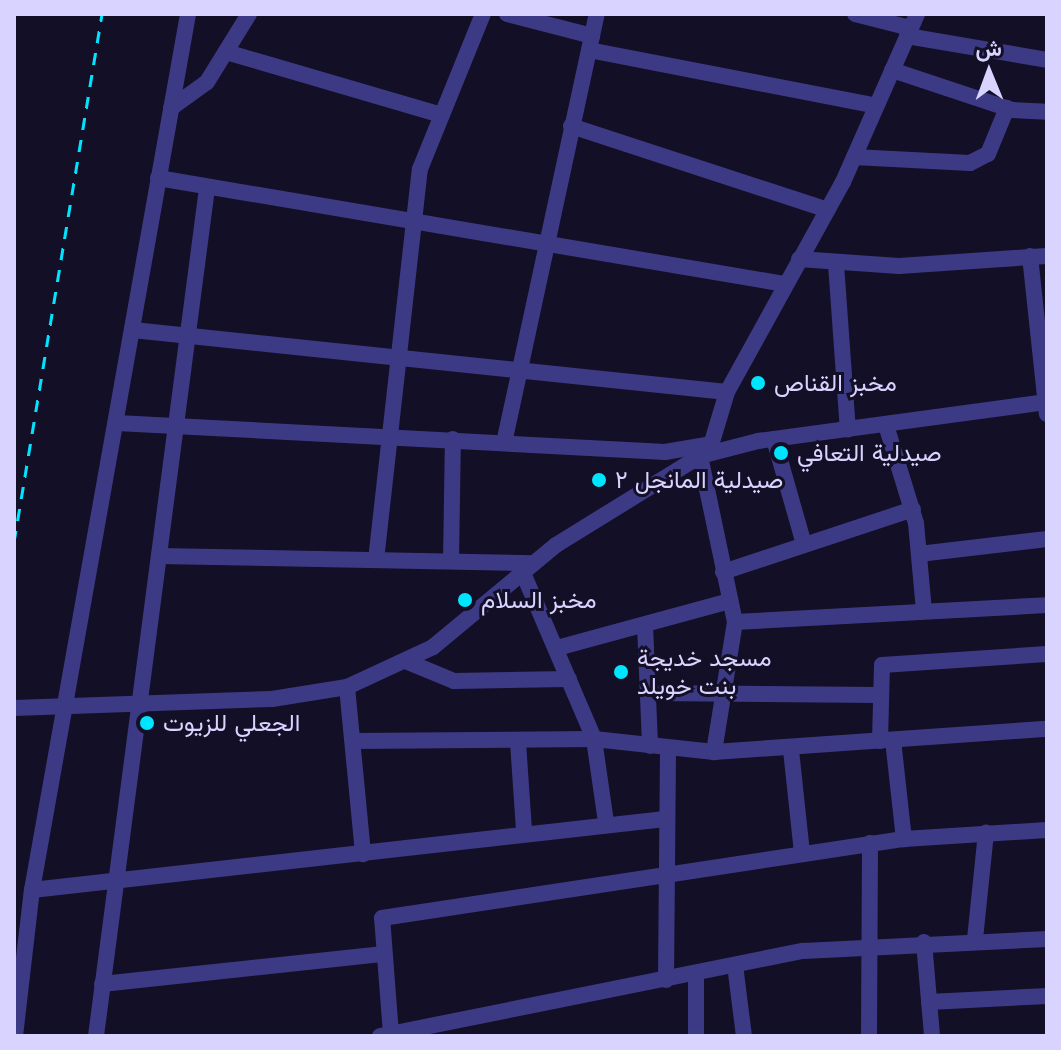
<!DOCTYPE html>
<meta charset="utf-8">
<style>
body{margin:0}
#map{position:relative;width:1061px;height:1050px;overflow:hidden;background:#130f26;font-family:Jost,Vazirmatn,sans-serif}
div>[style]{position:absolute}
[style*='--x']{left:calc(var(--x)*1px);top:calc(var(--y)*1px);width:calc(var(--w)*1px);rotate:calc(var(--a)*1deg)}
.minor>*{height:16px;margin:-8px;padding:0 8px;transform-origin:8px;border-radius:8px;background:#3d3a85}
.rail>*{height:3px;margin-top:-1.5px;transform-origin:0;background:repeating-linear-gradient(90deg,#00e5ff 0 12px,transparent 0 22px)}
.dots>*{width:22px;height:22px;translate:-50% -50%;box-sizing:border-box;border:4px solid #130f26;border-radius:50%}
span{translate:-50% -50%;white-space:nowrap;text-align:center;line-height:1.15;-webkit-text-stroke:6px #130f26;paint-order:stroke}
.poi-label{font-size:24px;color:#d9d4ff}
.left{translate:0 -50%;text-align:left}
.frame{position:absolute;inset:0;border:16px solid #d9d4ff;pointer-events:none}
.north{position:absolute;left:949px;top:32px;width:80px;height:80px;-webkit-text-stroke:6px #130f26;paint-order:stroke;rotate:359deg;font-size:22px;font-weight:700;line-height:32px;text-align:center;color:#d9d4ff}
.north::after{content:'';display:block;margin:auto;width:28px;height:36px;background:#d9d4ff;clip-path:polygon(50% 0,100% 100%,50% 72%,0 100%)}
</style>
<div id="map">
<div class="minor">
<i style="--x:507;--y:14;--w:88;--a:14.5"></i>
<i style="--x:855;--y:14;--w:57;--a:14.3"></i>
<i style="--x:907;--y:36;--w:142;--a:9.7"></i>
<i style="--x:589;--y:50;--w:292;--a:11"></i>
<i style="--x:226;--y:52;--w:221;--a:16.3"></i>
<i style="--x:892;--y:70;--w:126;--a:18.4"></i>
<i style="--x:1012;--y:110;--w:35;--a:3"></i>
<i style="--x:171;--y:108;--w:44;--a:-35.8"></i>
<i style="--x:207;--y:82;--w:80;--a:-58.3"></i>
<i style="--x:571;--y:126;--w:270;--a:18.1"></i>
<i style="--x:854;--y:157;--w:116;--a:3"></i>
<i style="--x:970;--y:163;--w:20;--a:-27"></i>
<i style="--x:988;--y:154;--w:50;--a:-67.6"></i>
<i style="--x:158;--y:178;--w:636;--a:9.6"></i>
<i style="--x:1030;--y:256;--w:159;--a:83.9"></i>
<i style="--x:799;--y:259;--w:100;--a:4"></i>
<i style="--x:899;--y:266;--w:148;--a:-3.9"></i>
<i style="--x:836;--y:264;--w:166;--a:85.9"></i>
<i style="--x:133;--y:330;--w:597;--a:5.96"></i>
<i style="--x:117;--y:423;--w:549;--a:3.03"></i>
<i style="--x:665;--y:452;--w:42;--a:-9.7"></i>
<i style="--x:886;--y:425;--w:102;--a:73"></i>
<i style="--x:916;--y:523;--w:88;--a:84.8"></i>
<i style="--x:774;--y:439;--w:109;--a:74.1"></i>
<i style="--x:504;--y:443;--w:439;--a:-77.8"></i>
<i style="--x:709;--y:452;--w:63;--a:-73.3"></i>
<i style="--x:727;--y:392;--w:240;--a:-61.1"></i>
<i style="--x:843;--y:182;--w:184;--a:-66.2"></i>
<i style="--x:700;--y:456;--w:170;--a:78.1"></i>
<i style="--x:735;--y:622;--w:132;--a:99.2"></i>
<i style="--x:919;--y:554;--w:129;--a:-6.7"></i>
<i style="--x:159;--y:556;--w:375;--a:1.1"></i>
<i style="--x:376;--y:560;--w:393;--a:-83.6"></i>
<i style="--x:420;--y:169;--w:167;--a:-67.9"></i>
<i style="--x:451;--y:561;--w:122;--a:-89.1"></i>
<i style="--x:723;--y:572;--w:200;--a:-18.3"></i>
<i style="--x:523;--y:573;--w:181;--a:66.8"></i>
<i style="--x:594;--y:739;--w:84;--a:81.8"></i>
<i style="--x:735;--y:622;--w:312;--a:-3.1"></i>
<i style="--x:645;--y:625;--w:121;--a:87.6"></i>
<i style="--x:557;--y:648;--w:179;--a:-15.2"></i>
<i style="--x:408;--y:662;--w:50;--a:22.4"></i>
<i style="--x:454;--y:681;--w:115;--a:-1"></i>
<i style="--x:347;--y:687;--w:168;--a:84.5"></i>
<i style="--x:651;--y:693;--w:228;--a:0.5"></i>
<i style="--x:14;--y:708;--w:258;--a:-2"></i>
<i style="--x:272;--y:699;--w:76;--a:-9.1"></i>
<i style="--x:347;--y:687;--w:95;--a:-24.9"></i>
<i style="--x:433;--y:647;--w:160;--a:-39.7"></i>
<i style="--x:556;--y:545;--w:169;--a:-31.7"></i>
<i style="--x:700;--y:456;--w:60;--a:-14.5"></i>
<i style="--x:758;--y:441;--w:292;--a:-7.7"></i>
<i style="--x:893;--y:740;--w:100;--a:83.7"></i>
<i style="--x:353;--y:741;--w:241;--a:-0.5"></i>
<i style="--x:594;--y:739;--w:121;--a:6.2"></i>
<i style="--x:714;--y:752;--w:334;--a:-4"></i>
<i style="--x:880;--y:741;--w:76;--a:-88.5"></i>
<i style="--x:882;--y:665;--w:165;--a:-3.8"></i>
<i style="--x:518;--y:742;--w:89;--a:86.1"></i>
<i style="--x:791;--y:750;--w:104;--a:83.9"></i>
<i style="--x:32;--y:890;--w:637;--a:-6.4"></i>
<i style="--x:975;--y:939;--w:107;--a:-84.1"></i>
<i style="--x:924;--y:942;--w:94;--a:85.1"></i>
<i style="--x:735;--y:965;--w:72;--a:82.8"></i>
<i style="--x:696;--y:974;--w:62;--a:90"></i>
<i style="--x:666;--y:980;--w:232;--a:-89.5"></i>
<i style="--x:102;--y:984;--w:281;--a:-6.1"></i>
<i style="--x:929;--y:1002;--w:118;--a:-2.9"></i>
<i style="--x:391;--y:1034;--w:116;--a:-94.4"></i>
<i style="--x:382;--y:918;--w:528;--a:-8.61"></i>
<i style="--x:904;--y:839;--w:143;--a:-3.6"></i>
<i style="--x:15;--y:1036;--w:147;--a:-83.4"></i>
<i style="--x:32;--y:890;--w:890;--a:-79.9"></i>
<i style="--x:96;--y:1036;--w:855;--a:-82.54"></i>
<i style="--x:380;--y:1036;--w:431;--a:-11.4"></i>
<i style="--x:803;--y:951;--w:244;--a:-2.8"></i>
<i style="--x:869;--y:1036;--w:193;--a:-89.7"></i>
</div>
<div class="rail">
<i style="--x:14;--y:542;--w:535;--a:-80.54"></i>
</div>
<div class="dots">
<i style="left:758px;top:383px;background:#00e5ff"></i>
<i style="left:781px;top:453px;background:#00e5ff"></i>
<i style="left:599px;top:480px;background:#00e5ff"></i>
<i style="left:465px;top:600px;background:#00e5ff"></i>
<i style="left:621px;top:672px;background:#00e5ff"></i>
<i style="left:147px;top:723px;background:#00e5ff"></i>
</div>
<div class="poi-label">
<span class="left" style="left:774px;top:383px">مخبز القناص</span>
<span class="left" style="left:797px;top:453px">صيدلية التعافي</span>
<span class="left" style="left:615px;top:480px">صيدلية المانجل ٢</span>
<span class="left" style="left:481px;top:600px">مخبز السلام</span>
<span class="left" style="left:637px;top:672px">مسجد خديجة<br>بنت خويلد</span>
<span class="left" style="left:163px;top:723px">الجعلي للزيوت</span>
</div>
<div class="frame"></div>
<div class="north">ش</div>
</div>
